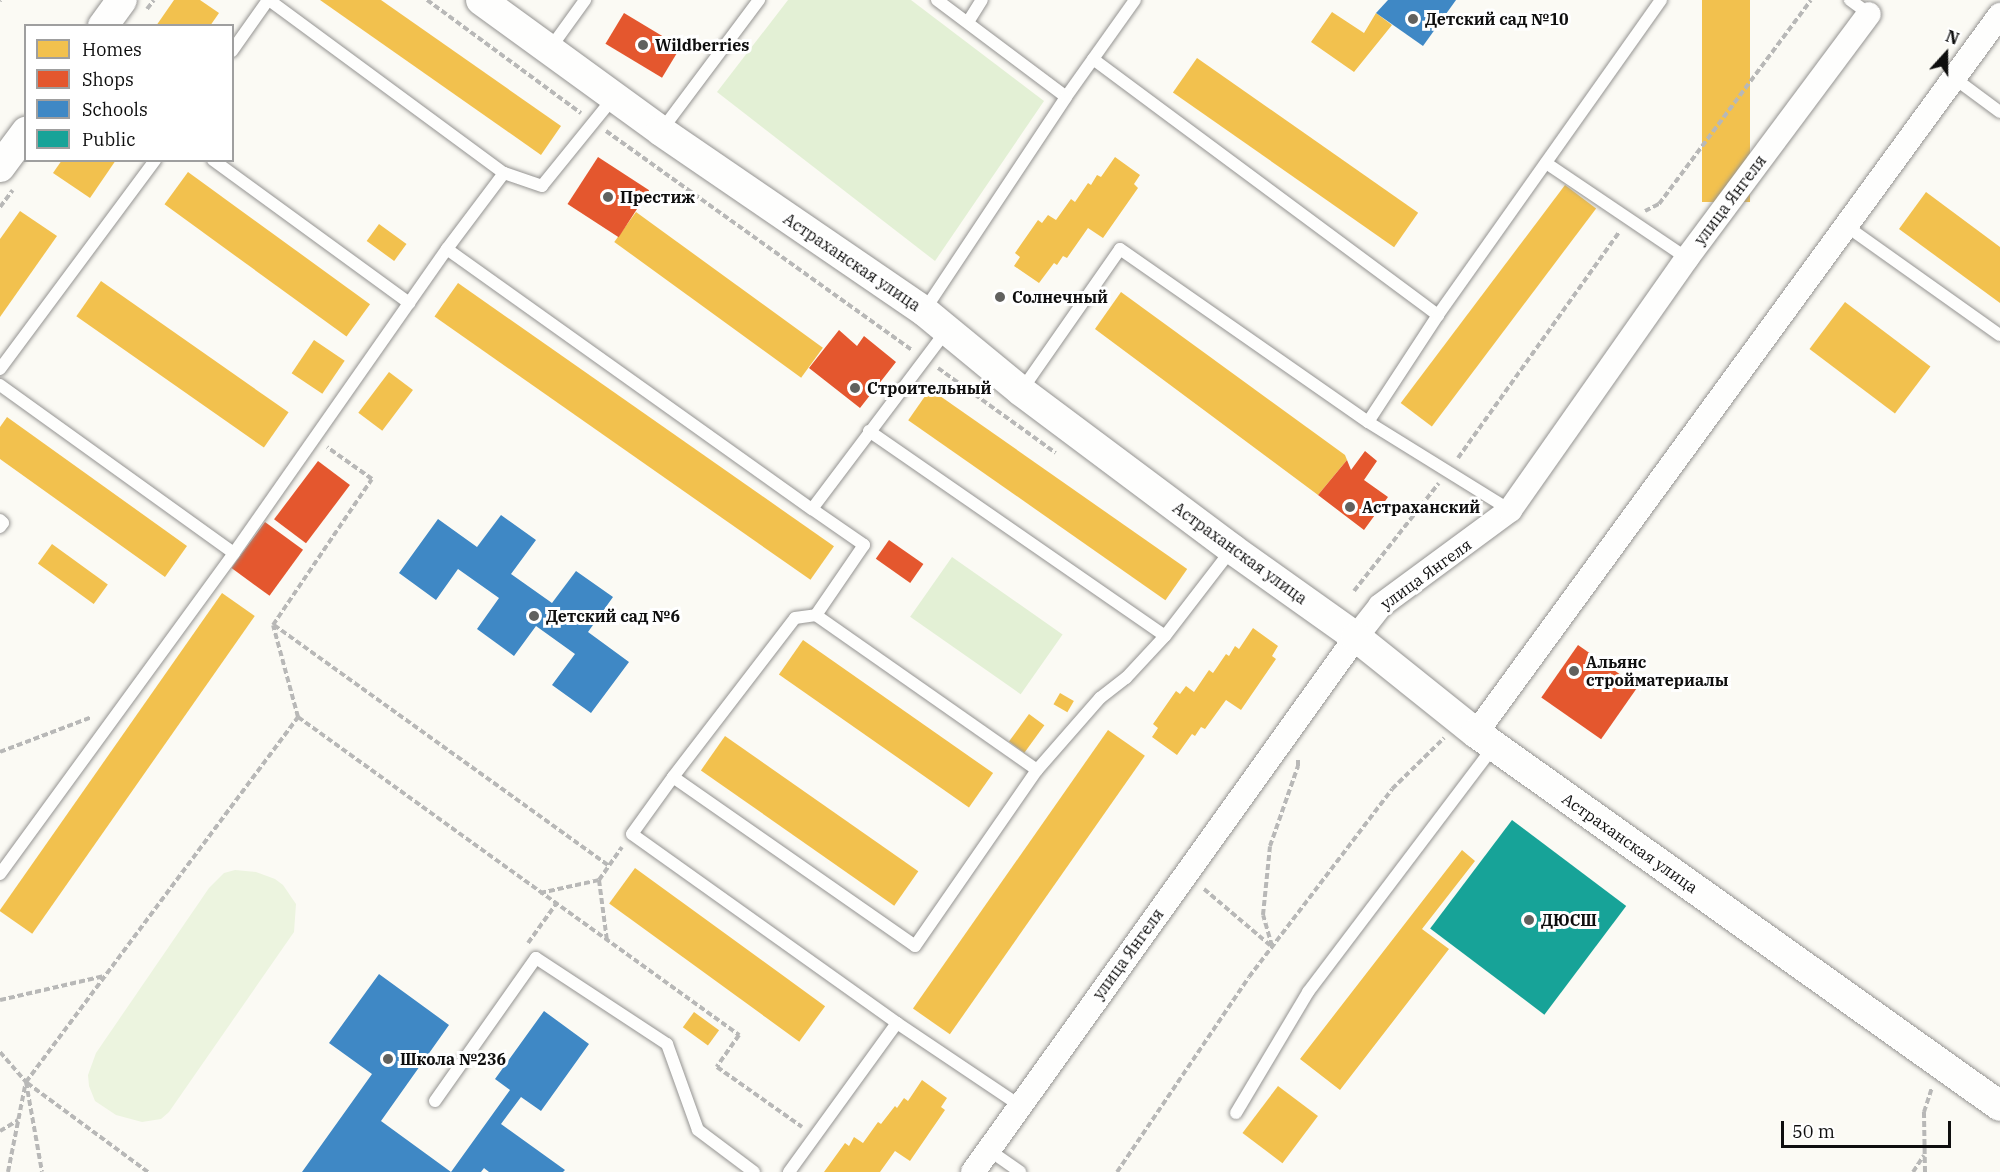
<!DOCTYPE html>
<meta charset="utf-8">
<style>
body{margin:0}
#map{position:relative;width:2000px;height:1172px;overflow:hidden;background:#fbfaf4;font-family:"IBM Plex Serif",serif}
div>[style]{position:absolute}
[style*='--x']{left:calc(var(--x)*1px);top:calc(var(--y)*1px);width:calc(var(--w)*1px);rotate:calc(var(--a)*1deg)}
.green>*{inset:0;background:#e3f0d5;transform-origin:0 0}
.pitch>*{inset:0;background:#ecf4df}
.homes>*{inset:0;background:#f2c14e;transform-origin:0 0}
.shops>*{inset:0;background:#e4572e;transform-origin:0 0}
.schools>*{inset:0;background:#3f88c5}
.public>*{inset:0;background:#17a398;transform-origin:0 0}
.path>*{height:4px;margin-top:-2px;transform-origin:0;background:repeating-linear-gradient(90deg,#b8b8b7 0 6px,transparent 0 9px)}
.roads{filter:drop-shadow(0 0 2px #959492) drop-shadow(0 0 2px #959492)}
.service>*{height:12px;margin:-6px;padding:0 6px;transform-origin:6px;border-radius:6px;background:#fefefd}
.minor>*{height:24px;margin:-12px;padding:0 12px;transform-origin:12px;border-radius:12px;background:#fefefd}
.tertiary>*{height:30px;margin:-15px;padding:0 15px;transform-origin:15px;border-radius:15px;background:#fefefd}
.dots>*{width:16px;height:16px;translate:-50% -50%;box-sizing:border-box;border:3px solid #fff;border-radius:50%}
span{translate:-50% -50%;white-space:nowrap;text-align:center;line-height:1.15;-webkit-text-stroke:6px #fff;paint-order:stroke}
.poi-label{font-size:16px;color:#0e0e0e;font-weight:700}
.left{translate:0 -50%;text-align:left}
.street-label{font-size:16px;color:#0e0e0e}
.legend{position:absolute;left:24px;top:24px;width:210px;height:138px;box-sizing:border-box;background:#fff;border:2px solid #9f9f9f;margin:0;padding:8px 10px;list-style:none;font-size:18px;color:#0e0e0e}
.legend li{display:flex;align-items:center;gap:12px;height:30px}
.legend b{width:30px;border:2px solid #9f9f9f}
.north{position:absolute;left:1916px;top:24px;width:60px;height:60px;-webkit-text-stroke:4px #fff;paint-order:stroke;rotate:21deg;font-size:16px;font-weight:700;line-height:24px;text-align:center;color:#0e0e0e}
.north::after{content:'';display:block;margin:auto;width:21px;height:27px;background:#0e0e0e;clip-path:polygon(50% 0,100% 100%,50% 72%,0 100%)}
.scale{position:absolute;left:1781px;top:1121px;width:170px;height:27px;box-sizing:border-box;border:3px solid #0e0e0e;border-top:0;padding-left:8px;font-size:18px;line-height:21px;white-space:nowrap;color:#0e0e0e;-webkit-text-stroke:4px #fff;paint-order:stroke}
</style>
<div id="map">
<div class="green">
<i style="clip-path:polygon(788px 0,911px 0,1044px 101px,935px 261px,717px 92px)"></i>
<i style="left:952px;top:557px;width:135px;height:73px;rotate:35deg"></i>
</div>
<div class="pitch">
<i style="clip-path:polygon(235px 870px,256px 872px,275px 879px,283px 885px,296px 904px,294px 932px,169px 1112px,161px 1119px,142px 1122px,116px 1115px,95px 1101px,89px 1086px,88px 1075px,96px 1053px,209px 888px,224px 873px)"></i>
</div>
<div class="homes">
<i style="clip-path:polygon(174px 0,200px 0,219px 13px,210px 26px,156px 26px)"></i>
<i style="clip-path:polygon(320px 0,381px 0,561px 126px,541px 155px)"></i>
<i style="left:1702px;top:0;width:48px;height:202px"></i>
<i style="clip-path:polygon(1332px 12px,1364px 33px,1376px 13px,1392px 25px,1354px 72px,1311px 42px)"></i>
<i style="left:1197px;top:58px;width:270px;height:42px;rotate:35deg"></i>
<i style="clip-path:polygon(1115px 157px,1140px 175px,1134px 184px,1138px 188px,1103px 238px,1088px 228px,1067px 258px,1063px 256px,1057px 265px,1054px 263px,1039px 283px,1014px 266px,1020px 257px,1015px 253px,1038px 220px,1042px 223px,1048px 215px,1056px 220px,1071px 199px,1075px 202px,1088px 183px,1091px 185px,1097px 175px,1101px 177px)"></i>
<i style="clip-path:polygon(62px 160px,116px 160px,90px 198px,53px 173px)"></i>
<i style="left:188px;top:172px;width:225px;height:40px;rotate:36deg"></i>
<i style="left:1565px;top:185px;width:39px;height:273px;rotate:37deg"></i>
<i style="clip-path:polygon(1926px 192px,2000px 247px,2000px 303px,1899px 229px)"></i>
<i style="clip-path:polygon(20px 211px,57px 236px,0 317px,0 239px)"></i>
<i style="left:636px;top:212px;width:231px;height:37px;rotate:36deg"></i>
<i style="left:379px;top:224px;width:34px;height:21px;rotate:36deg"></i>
<i style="left:101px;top:281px;width:229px;height:43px;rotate:35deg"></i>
<i style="left:458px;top:283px;width:459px;height:41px;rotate:35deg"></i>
<i style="clip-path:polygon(1121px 292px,1345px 455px,1347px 460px,1318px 495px,1095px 329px)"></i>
<i style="left:1845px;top:302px;width:107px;height:59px;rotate:37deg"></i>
<i style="left:314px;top:340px;width:37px;height:40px;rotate:34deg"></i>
<i style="left:389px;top:372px;width:30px;height:51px;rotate:37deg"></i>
<i style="left:930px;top:389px;width:314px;height:38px;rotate:35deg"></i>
<i style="clip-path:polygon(7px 417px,187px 546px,165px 577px,0 459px,0 427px)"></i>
<i style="left:52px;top:544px;width:69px;height:24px;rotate:36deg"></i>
<i style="left:222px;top:593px;width:40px;height:388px;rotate:35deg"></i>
<i style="clip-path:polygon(1253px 628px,1278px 646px,1272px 656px,1276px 659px,1241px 710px,1226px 700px,1205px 729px,1201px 727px,1195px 736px,1192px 734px,1177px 755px,1152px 737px,1158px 728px,1153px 724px,1176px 691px,1180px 694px,1186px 686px,1194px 692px,1209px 670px,1213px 673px,1226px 654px,1229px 656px,1235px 646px,1239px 649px)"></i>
<i style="left:803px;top:640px;width:232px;height:42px;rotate:35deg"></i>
<i style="left:1060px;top:693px;width:16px;height:13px;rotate:30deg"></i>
<i style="left:1029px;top:714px;width:19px;height:34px;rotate:36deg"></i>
<i style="left:1108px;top:730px;width:45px;height:340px;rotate:35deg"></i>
<i style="left:725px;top:736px;width:236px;height:42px;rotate:35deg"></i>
<i style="clip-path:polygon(1462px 850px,1475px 861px,1422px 929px,1449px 949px,1340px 1090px,1300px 1059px)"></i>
<i style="left:635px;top:868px;width:235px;height:44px;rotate:36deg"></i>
<i style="left:694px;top:1012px;width:31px;height:19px;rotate:36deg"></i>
<i style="clip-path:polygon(922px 1080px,947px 1098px,941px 1107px,945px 1110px,910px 1161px,895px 1151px,880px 1172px,824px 1172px,845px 1143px,849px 1146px,854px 1137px,863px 1143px,878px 1122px,881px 1124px,895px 1106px,897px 1108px,904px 1098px,908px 1101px)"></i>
<i style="left:1278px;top:1086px;width:50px;height:59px;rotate:37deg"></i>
</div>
<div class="shops">
<i style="left:624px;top:13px;width:66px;height:36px;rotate:31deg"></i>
<i style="left:598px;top:157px;width:61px;height:56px;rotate:33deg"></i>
<i style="clip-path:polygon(839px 330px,857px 346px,864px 336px,896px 362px,860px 408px,809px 368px)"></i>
<i style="clip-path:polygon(1365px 451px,1377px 461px,1364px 480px,1388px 497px,1364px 530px,1318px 495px,1347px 460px,1351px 470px)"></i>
<i style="left:318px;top:461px;width:40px;height:73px;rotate:37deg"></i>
<i style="left:265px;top:522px;width:47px;height:57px;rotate:36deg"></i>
<i style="left:889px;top:540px;width:42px;height:23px;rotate:35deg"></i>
<i style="left:1578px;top:645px;width:73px;height:64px;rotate:35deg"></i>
</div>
<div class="schools">
<i style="clip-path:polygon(1388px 0,1456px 0,1423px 46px,1376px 13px)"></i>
<i style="clip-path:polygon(501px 515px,536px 540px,511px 574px,552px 603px,576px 571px,613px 597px,588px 632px,629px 662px,591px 713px,552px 685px,575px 654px,536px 626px,514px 656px,477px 629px,499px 598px,458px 569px,436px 600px,399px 573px,438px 519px,477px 547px)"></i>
<i style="clip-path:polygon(379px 974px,449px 1025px,381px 1121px,451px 1172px,510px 1090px,495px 1079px,544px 1011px,589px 1044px,541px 1111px,521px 1097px,501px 1124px,565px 1170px,563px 1172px,489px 1172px,484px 1168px,481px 1172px,302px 1172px,372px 1074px,329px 1043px)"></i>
</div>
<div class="public">
<i style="left:1512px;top:820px;width:143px;height:136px;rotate:37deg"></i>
</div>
<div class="path">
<i style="--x:427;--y:0;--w:191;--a:36.3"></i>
<i style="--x:0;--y:1;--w:1;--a:-45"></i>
<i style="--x:147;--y:9;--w:11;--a:-52"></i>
<i style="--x:606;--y:131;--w:376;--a:35.6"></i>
<i style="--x:0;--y:207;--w:21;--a:-53"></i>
<i style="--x:1645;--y:211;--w:16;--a:-27"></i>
<i style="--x:1659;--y:204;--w:254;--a:-53.3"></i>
<i style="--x:938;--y:368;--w:145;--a:35.8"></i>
<i style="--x:1458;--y:458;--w:277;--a:-54.5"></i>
<i style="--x:1354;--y:591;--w:137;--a:-51.8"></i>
<i style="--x:274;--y:625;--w:413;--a:35.7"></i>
<i style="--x:298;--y:717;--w:544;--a:35.79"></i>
<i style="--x:739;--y:1035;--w:39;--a:125"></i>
<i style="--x:717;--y:1067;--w:104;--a:35.2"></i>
<i style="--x:0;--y:752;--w:98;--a:-20.8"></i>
<i style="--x:599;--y:880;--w:62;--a:82.5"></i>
<i style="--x:1204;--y:889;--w:88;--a:40.4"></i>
<i style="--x:540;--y:893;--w:60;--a:-12.4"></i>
<i style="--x:599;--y:880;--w:40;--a:-55.1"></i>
<i style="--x:528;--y:943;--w:48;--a:-54.3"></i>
<i style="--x:1272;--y:946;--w:32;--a:-106"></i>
<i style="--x:1263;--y:915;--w:69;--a:-84.2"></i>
<i style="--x:1270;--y:846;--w:85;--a:-70.7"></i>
<i style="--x:1298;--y:766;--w:7;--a:-90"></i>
<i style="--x:0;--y:1000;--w:107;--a:-13"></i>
<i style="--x:0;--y:1052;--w:40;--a:49"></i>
<i style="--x:26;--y:1082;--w:91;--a:79.9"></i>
<i style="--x:0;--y:1131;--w:21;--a:-31"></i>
<i style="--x:8;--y:1172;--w:88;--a:-78.8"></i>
<i style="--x:148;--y:1172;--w:152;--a:-143.6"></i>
<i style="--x:26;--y:1082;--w:455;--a:-53.3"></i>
<i style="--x:298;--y:717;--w:95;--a:-105.2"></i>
<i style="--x:273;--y:625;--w:176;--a:-55.9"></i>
<i style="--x:372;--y:479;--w:55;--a:-144.6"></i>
<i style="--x:1117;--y:1172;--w:235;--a:-55.9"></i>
<i style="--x:1249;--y:977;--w:236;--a:-52.7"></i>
<i style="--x:1392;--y:789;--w:73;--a:-44.4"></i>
<i style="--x:1913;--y:1172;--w:20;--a:-57"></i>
<i style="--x:1925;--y:1172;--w:60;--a:-91"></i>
<i style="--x:1924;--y:1112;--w:26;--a:-72"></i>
</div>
<div class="roads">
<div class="service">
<i style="--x:269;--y:0;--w:292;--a:36.4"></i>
<i style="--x:937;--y:0;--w:161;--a:36.9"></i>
<i style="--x:1850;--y:0;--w:24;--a:36"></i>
<i style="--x:968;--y:22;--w:26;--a:-58"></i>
<i style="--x:549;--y:50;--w:62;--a:-54.2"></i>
<i style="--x:232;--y:51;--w:62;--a:-54.8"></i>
<i style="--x:1093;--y:59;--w:430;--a:36.6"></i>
<i style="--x:1954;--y:78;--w:57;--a:36.5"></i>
<i style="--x:614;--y:97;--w:114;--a:129"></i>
<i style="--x:542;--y:186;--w:40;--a:-161.1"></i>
<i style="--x:504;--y:173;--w:95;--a:126.9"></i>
<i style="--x:447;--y:249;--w:448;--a:35.5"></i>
<i style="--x:661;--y:131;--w:164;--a:-53.2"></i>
<i style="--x:213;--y:160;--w:243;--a:36.1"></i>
<i style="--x:1546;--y:163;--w:170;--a:34"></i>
<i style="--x:1845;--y:225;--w:190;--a:35.4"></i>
<i style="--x:924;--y:311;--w:257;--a:-56.4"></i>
<i style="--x:1066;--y:97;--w:119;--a:-54.6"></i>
<i style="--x:0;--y:369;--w:260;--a:-53.4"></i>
<i style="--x:0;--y:385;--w:288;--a:35.7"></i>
<i style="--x:1021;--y:391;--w:173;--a:-55.1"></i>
<i style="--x:1120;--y:249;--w:302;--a:34.9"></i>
<i style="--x:1368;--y:422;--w:167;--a:31.8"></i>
<i style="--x:1368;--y:422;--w:128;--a:-56.8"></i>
<i style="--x:1438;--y:315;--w:386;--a:-54.7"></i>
<i style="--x:869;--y:431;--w:360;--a:34.7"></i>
<i style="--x:1165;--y:636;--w:110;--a:-52.4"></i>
<i style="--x:0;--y:520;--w:4;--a:45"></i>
<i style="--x:3;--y:523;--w:5;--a:127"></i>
<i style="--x:1037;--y:770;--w:96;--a:-48.8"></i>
<i style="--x:1100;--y:698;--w:33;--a:-38"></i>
<i style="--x:1126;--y:678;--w:57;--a:-47.1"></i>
<i style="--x:673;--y:777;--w:200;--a:-52.5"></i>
<i style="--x:795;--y:618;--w:21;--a:-8"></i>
<i style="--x:0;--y:874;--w:397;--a:-53.9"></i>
<i style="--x:234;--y:553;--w:371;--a:-55"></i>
<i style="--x:897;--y:1023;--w:325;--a:-144.5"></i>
<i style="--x:632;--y:834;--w:70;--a:-54.3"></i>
<i style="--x:673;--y:777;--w:295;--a:34.9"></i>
<i style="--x:915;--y:946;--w:214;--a:-55.3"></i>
<i style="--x:1037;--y:770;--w:270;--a:-145"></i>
<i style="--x:816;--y:615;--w:85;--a:-55.6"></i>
<i style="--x:864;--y:545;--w:63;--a:-145.3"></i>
<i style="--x:812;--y:509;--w:223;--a:-53"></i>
<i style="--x:435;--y:1101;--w:175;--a:-54.8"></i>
<i style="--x:536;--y:958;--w:157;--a:33.3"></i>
<i style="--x:667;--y:1044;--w:91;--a:70.2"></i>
<i style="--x:698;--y:1130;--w:70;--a:36.9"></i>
<i style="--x:1236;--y:1113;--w:141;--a:-59.2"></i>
<i style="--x:1308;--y:992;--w:308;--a:-52.9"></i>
<i style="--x:989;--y:1150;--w:38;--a:35"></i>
<i style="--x:789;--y:1172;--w:184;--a:-54.1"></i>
<i style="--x:897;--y:1023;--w:147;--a:33.9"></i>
</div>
<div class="minor">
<i style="--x:1476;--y:733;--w:889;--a:-53.88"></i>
<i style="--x:973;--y:1172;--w:658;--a:-54.4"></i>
<i style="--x:1356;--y:637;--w:39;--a:-52"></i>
<i style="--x:1380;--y:606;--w:162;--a:-36.4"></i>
<i style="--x:1510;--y:510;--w:308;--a:-54.9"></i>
<i style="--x:1687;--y:258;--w:304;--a:-53.3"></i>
</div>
<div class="tertiary">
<i style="--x:481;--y:0;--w:223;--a:36"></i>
<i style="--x:661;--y:131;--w:319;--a:34.4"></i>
<i style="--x:924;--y:311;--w:126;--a:39.5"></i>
<i style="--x:1021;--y:391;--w:264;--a:36.8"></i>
<i style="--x:1232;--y:549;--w:152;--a:35.4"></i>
<i style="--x:1356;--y:637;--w:154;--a:38.7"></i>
<i style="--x:1476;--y:733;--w:643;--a:35.44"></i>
<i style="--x:103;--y:26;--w:32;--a:-54"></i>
<i style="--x:0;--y:167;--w:44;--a:-53.4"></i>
</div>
</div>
<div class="dots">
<i style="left:1413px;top:19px;background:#61615e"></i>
<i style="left:643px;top:45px;background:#61615e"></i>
<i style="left:608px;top:197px;background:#61615e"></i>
<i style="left:1000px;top:297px;background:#61615e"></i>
<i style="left:855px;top:388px;background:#61615e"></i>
<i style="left:1350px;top:507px;background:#61615e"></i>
<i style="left:534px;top:616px;background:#61615e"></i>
<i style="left:1574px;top:671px;background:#61615e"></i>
<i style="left:1529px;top:920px;background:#61615e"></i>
<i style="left:388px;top:1059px;background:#61615e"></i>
</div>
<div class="poi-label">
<span class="left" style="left:1425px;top:19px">Детский сад №10</span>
<span class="left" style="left:655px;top:45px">Wildberries</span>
<span class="left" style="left:620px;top:197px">Престиж</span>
<span class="left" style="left:1012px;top:297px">Солнечный</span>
<span class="left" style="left:867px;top:388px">Строительный</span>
<span class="left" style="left:1362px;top:507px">Астраханский</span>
<span class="left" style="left:546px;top:616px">Детский сад №6</span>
<span class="left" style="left:1586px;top:671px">Альянс<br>стройматериалы</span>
<span class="left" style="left:1541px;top:920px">ДЮСШ</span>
<span class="left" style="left:400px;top:1059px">Школа №236</span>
</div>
<div class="street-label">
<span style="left:1730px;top:200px;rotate:-53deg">улица Янгеля</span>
<span style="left:852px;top:262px;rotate:34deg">Астраханская улица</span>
<span style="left:1240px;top:553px;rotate:36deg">Астраханская улица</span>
<span style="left:1426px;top:574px;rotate:-36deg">улица Янгеля</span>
<span style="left:1630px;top:843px;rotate:35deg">Астраханская улица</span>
<span style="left:1128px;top:954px;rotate:-54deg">улица Янгеля</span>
</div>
<ul class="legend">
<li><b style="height:16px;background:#f2c14e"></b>Homes</li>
<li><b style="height:16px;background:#e4572e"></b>Shops</li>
<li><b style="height:16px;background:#3f88c5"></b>Schools</li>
<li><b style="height:16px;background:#17a398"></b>Public</li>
</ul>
<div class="north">N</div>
<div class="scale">50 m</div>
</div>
